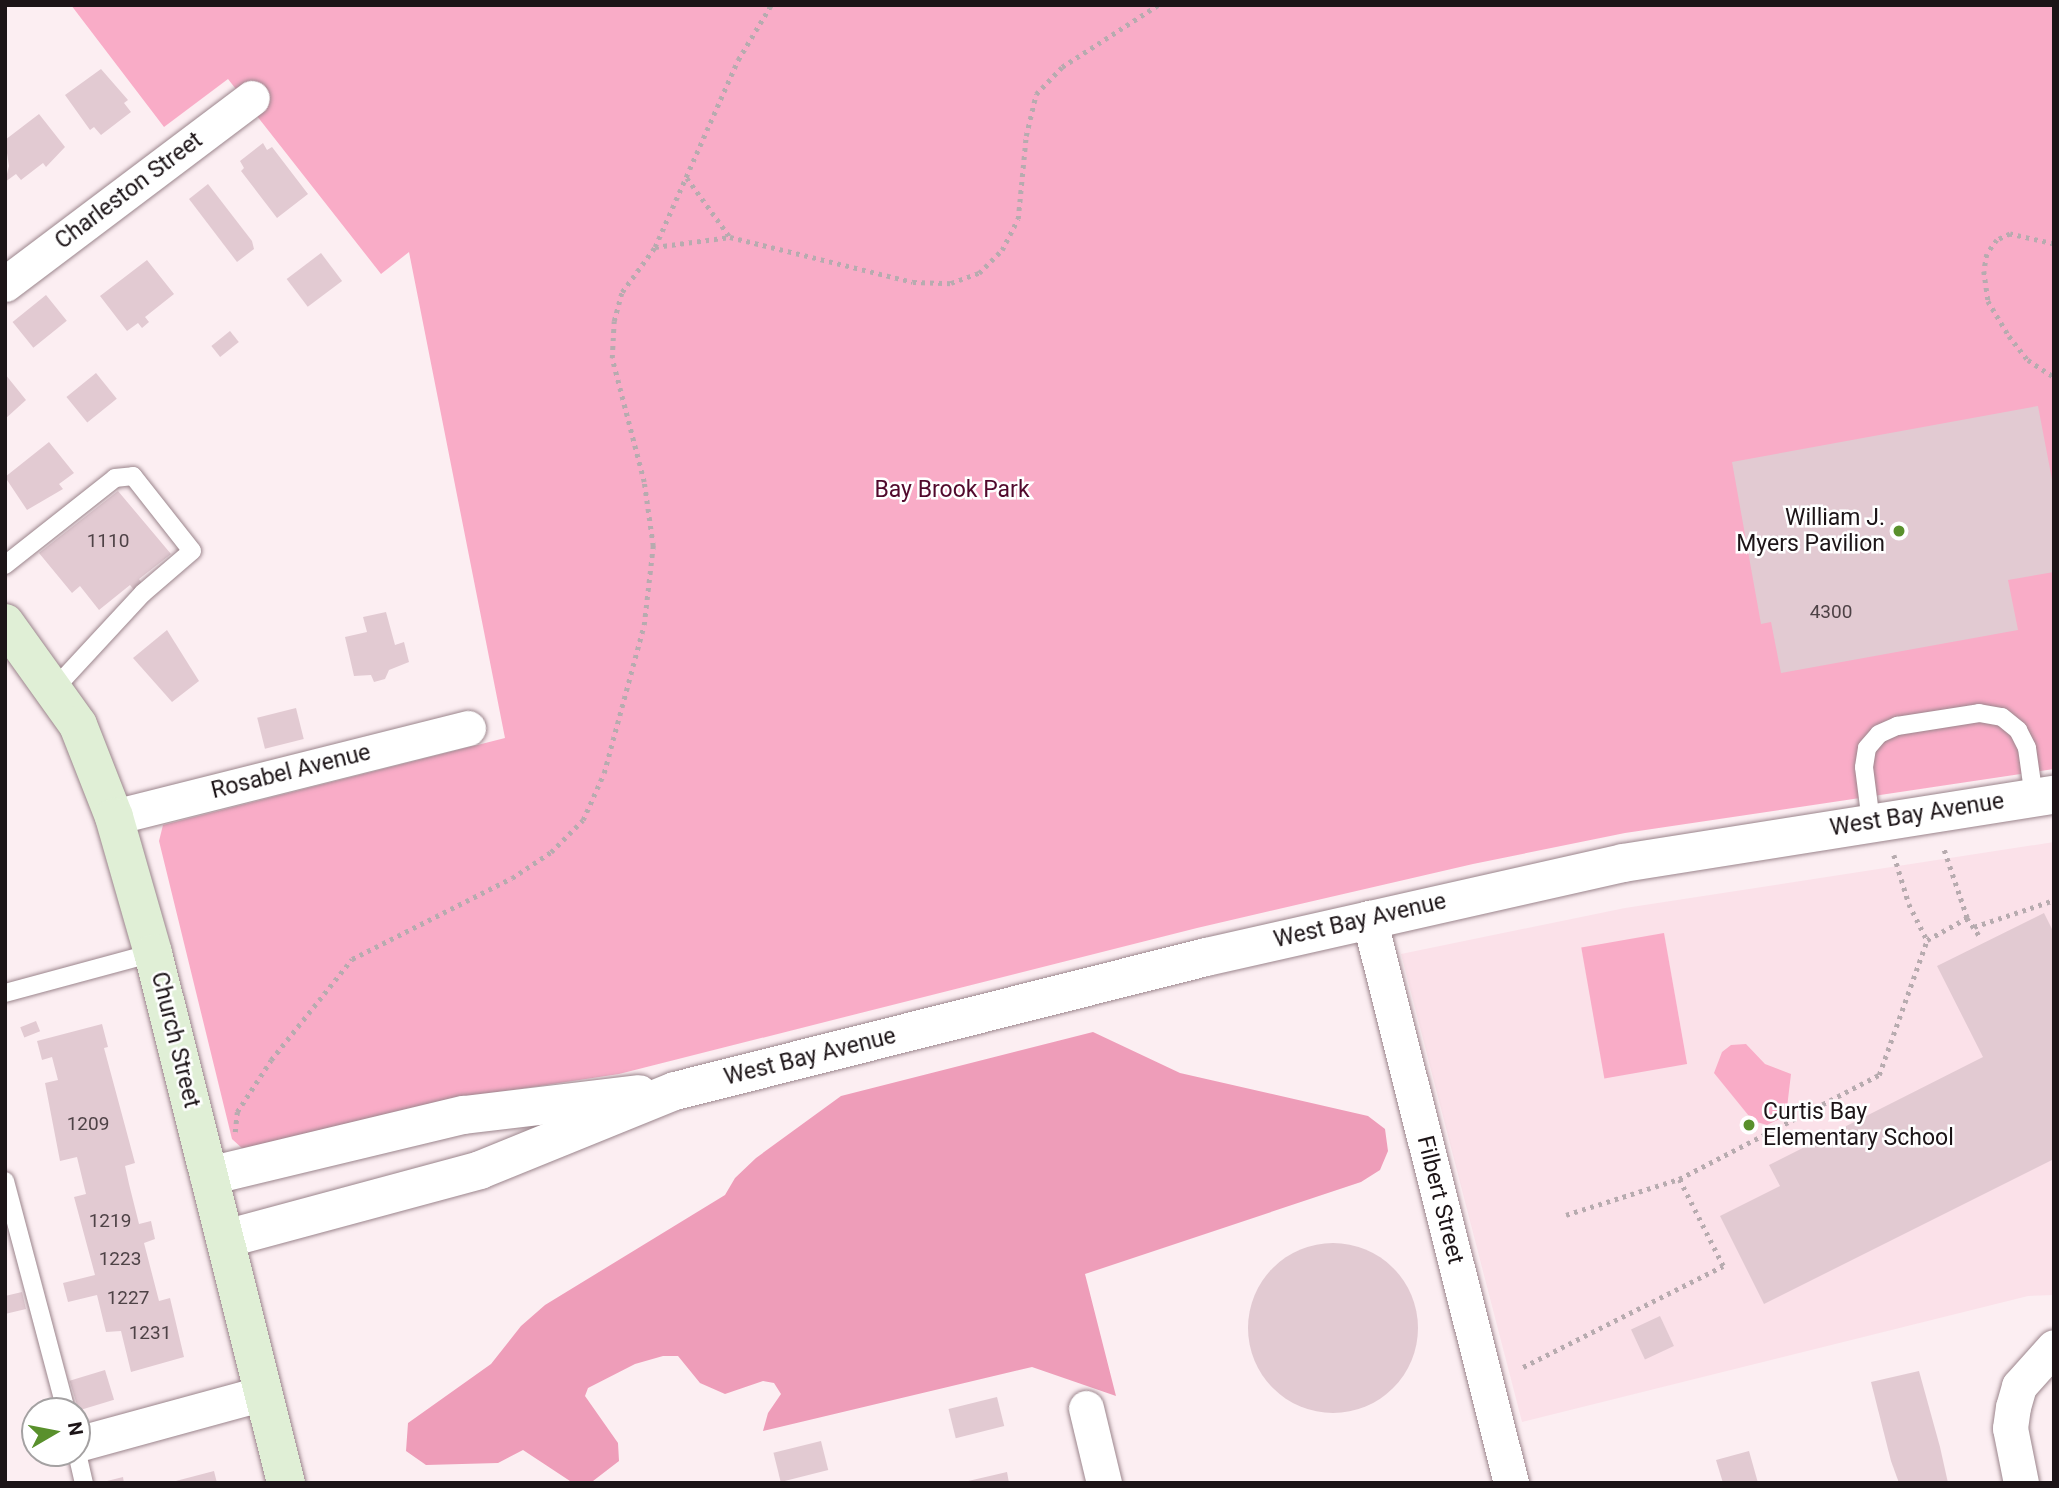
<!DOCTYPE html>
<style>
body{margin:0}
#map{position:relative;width:2059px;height:1488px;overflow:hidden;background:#fceef2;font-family:Roboto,sans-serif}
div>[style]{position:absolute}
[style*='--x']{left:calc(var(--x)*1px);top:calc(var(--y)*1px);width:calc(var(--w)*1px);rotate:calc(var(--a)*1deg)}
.built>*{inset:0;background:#fbe1e9}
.green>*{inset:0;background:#f9acc7;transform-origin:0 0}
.forest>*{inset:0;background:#ee9db9}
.building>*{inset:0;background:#e2cad2;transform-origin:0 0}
.round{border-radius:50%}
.path>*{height:4.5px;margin-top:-2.25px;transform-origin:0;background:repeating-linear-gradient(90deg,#b7abaf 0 3.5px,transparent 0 8.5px)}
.roads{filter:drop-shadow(0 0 2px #9b858c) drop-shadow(0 0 2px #9b858c)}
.service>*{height:18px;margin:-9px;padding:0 9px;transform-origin:9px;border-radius:9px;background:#fff}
.minor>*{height:35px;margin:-17.5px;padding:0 17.5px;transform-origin:17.5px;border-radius:17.5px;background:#fff}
.tertiary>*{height:38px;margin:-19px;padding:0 19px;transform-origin:19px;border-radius:19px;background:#fff}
.secondary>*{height:38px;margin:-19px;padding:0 19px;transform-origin:19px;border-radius:19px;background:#e0efd6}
.dots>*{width:19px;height:19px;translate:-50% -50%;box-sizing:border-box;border:4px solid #fff;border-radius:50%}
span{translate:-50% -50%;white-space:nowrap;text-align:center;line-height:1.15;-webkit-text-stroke:5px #fff;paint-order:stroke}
.number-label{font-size:19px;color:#4e4246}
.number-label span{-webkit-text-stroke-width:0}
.street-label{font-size:23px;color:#1c1417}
.park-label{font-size:23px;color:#51092c}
.poi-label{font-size:23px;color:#1c1417}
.right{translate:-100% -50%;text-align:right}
.left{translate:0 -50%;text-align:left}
.frame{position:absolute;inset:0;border:7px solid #1c1417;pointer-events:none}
.north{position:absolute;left:21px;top:1397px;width:70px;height:70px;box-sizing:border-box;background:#fff;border:2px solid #a4a1a2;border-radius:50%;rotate:80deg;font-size:19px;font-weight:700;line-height:28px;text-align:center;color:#1c1417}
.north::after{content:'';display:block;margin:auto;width:24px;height:32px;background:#59902c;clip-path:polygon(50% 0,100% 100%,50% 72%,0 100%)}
</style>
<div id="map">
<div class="built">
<i style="clip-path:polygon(2054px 842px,2054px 1295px,2028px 1296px,1522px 1422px,1401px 954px,1625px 908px)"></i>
</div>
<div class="green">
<i style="clip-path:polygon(71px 5px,2054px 5px,2054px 769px,1625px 833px,1473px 864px,1197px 928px,619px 1074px,459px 1098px,244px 1150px,232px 1139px,159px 841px,163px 825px,505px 738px,409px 252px,381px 274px,228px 79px,164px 127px)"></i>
<i style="left:1664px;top:933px;width:133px;height:84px;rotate:80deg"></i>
<i style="clip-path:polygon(1746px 1044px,1765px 1064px,1791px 1074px,1786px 1116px,1767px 1125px,1753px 1121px,1714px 1073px,1722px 1052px,1731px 1045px)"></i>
</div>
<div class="forest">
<i style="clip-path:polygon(1093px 1032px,1180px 1073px,1368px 1116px,1385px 1129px,1388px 1151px,1380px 1170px,1361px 1182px,1085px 1274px,1116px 1396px,1032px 1367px,763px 1431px,768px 1413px,781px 1394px,774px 1383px,763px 1381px,725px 1394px,700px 1383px,678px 1356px,663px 1356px,635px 1364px,588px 1388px,585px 1396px,618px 1443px,619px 1461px,593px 1481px,570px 1481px,523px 1450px,498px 1463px,426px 1465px,406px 1451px,408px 1423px,491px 1364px,521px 1326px,545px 1305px,725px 1195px,735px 1178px,756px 1158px,841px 1096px)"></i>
</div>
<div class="building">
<i style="clip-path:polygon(101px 69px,128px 100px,124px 103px,131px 112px,101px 135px,94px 127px,90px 130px,65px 95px)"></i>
<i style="clip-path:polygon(39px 114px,65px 147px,46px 167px,43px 163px,21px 180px,16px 174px,5px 182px,9px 166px,5px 140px)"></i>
<i style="clip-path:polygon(263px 143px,267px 150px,272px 147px,308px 194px,277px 218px,241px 171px,244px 168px,240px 161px)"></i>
<i style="clip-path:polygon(208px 184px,252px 241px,254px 249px,237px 262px,189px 199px)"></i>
<i style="left:321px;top:253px;width:35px;height:43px;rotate:53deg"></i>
<i style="clip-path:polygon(147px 260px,174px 294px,145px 317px,149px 322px,142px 328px,138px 323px,127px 331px,100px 296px)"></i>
<i style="left:46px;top:295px;width:33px;height:43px;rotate:51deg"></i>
<i style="left:230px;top:331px;width:14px;height:24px;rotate:51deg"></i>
<i style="left:96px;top:373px;width:33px;height:38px;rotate:51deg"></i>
<i style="clip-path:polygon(5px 374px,26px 400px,5px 419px)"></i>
<i style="clip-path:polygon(2038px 406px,2054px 490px,2054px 572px,2008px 580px,2018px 630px,1781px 673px,1771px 622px,1761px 624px,1732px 462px)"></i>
<i style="clip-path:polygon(49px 442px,74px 473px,59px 484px,63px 489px,27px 510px,5px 477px)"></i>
<i style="clip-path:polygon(118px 491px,171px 554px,139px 579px,143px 585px,135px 591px,130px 585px,99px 610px,80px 586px,72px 593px,39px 553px)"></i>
<i style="clip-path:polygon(386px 612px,395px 645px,404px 642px,409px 662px,389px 670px,385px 679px,374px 682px,371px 675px,354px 676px,345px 637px,367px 632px,363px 617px)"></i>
<i style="clip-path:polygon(167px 630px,199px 681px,172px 702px,133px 658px)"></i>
<i style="left:296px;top:708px;width:32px;height:40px;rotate:76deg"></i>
<i style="clip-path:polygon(2044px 913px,2054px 933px,2054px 1159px,1764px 1304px,1720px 1216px,1780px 1186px,1769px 1165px,1983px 1057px,1937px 966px)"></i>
<i style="left:36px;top:1021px;width:11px;height:17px;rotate:68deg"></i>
<i style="clip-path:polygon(102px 1024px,108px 1047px,104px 1048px,135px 1163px,125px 1166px,129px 1184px,139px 1224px,151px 1221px,155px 1239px,144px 1243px,159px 1301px,170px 1298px,184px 1357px,131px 1372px,121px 1331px,106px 1332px,97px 1295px,68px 1302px,63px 1283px,95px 1275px,74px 1197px,86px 1194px,77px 1157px,60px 1161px,45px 1083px,58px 1080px,52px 1057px,42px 1060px,37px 1041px)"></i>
<i class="round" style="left:1248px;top:1243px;width:170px;height:170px"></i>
<i style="clip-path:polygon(22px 1292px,26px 1309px,5px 1314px,5px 1296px)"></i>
<i style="left:1660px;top:1316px;width:33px;height:32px;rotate:65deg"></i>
<i style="left:105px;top:1370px;width:31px;height:37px;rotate:73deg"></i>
<i style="clip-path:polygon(1919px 1371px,1940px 1447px,1948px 1483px,1899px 1483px,1891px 1461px,1871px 1382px)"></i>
<i style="left:997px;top:1397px;width:30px;height:50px;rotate:76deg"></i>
<i style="left:821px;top:1441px;width:30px;height:49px;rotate:76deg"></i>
<i style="clip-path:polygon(1749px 1451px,1758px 1483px,1723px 1483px,1716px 1460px)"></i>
<i style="clip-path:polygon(214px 1471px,217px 1483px,172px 1483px,172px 1482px)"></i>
<i style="clip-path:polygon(1007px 1472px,1009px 1483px,964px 1483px,964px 1482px)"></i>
<i style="clip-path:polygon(123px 1477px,124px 1483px,103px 1483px,103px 1482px)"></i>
</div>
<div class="path">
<i style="--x:687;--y:178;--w:73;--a:53.9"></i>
<i style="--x:2054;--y:244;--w:45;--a:-167.2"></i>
<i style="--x:2010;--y:234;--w:14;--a:155"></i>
<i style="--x:1997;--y:240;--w:17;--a:126"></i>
<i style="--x:1987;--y:254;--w:17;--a:100"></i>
<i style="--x:1984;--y:271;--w:30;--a:82"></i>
<i style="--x:1988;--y:301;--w:41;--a:59"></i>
<i style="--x:2009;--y:336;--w:31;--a:52"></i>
<i style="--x:2028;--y:360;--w:31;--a:33"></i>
<i style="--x:655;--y:247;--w:76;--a:-7.6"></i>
<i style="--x:730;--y:237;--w:188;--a:13.8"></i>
<i style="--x:913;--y:282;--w:38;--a:2"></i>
<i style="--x:951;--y:283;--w:30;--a:-20"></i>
<i style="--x:979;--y:273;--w:33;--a:-45"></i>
<i style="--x:1002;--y:250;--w:35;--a:-63"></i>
<i style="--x:1018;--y:219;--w:83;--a:-84.5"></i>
<i style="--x:1026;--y:136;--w:43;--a:-76.6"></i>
<i style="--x:1036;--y:94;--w:37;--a:-46"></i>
<i style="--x:1062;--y:67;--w:114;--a:-32.9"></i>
<i style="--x:1894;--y:855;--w:51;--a:73"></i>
<i style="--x:1909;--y:904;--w:40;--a:63.4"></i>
<i style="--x:1927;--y:940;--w:46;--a:-28.8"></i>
<i style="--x:1967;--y:918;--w:75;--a:-108.7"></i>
<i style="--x:1967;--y:918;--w:21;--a:55"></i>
<i style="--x:1974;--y:927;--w:84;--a:-18.6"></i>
<i style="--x:235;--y:1132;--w:20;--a:-84"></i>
<i style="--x:237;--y:1112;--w:62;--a:-56.8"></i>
<i style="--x:271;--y:1060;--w:129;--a:-51.3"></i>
<i style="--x:352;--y:959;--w:179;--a:-26.9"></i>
<i style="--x:512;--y:878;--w:47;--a:-33.7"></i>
<i style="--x:551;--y:852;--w:45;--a:-45"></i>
<i style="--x:583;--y:820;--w:51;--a:-65.9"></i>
<i style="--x:604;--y:773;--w:153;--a:-74.9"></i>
<i style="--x:644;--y:625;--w:80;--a:-83.5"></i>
<i style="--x:653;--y:546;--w:65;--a:-98"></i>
<i style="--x:644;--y:482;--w:128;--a:-104.5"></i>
<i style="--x:612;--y:358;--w:37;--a:-87"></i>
<i style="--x:614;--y:321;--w:30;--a:-75"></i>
<i style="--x:622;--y:292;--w:56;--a:-53.7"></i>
<i style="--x:655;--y:247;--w:205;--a:-66.1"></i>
<i style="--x:738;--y:60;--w:64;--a:-59"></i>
<i style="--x:1566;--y:1215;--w:119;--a:-17.7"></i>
<i style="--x:1679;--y:1179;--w:225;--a:-27.5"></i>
<i style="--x:1879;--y:1075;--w:143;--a:-70.4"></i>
<i style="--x:1523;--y:1367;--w:224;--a:-26.8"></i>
<i style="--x:1723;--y:1266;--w:97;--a:-116.8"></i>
</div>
<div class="roads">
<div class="service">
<i style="--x:5;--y:565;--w:140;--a:-38.3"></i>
<i style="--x:115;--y:478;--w:18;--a:-6"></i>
<i style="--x:133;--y:476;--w:95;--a:51.8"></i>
<i style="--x:192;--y:551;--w:65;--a:139.4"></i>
<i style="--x:143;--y:593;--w:129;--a:132.8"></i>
<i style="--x:1871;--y:822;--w:55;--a:-97.3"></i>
<i style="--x:1864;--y:767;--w:19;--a:-81"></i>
<i style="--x:1867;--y:748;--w:18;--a:-49"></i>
<i style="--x:1879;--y:734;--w:20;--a:-24"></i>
<i style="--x:1897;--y:726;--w:83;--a:-9"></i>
<i style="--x:1979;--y:713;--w:23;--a:10"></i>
<i style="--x:2002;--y:717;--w:21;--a:39"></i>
<i style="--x:2018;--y:730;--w:20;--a:63"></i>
<i style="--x:2027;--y:748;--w:50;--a:82"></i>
<i style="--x:5;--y:993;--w:153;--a:-15.1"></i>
<i style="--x:5;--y:1181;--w:238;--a:75.1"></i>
<i style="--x:77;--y:1453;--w:31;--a:77"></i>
</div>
<div class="minor">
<i style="--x:5;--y:284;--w:309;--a:-37"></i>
<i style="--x:114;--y:817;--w:365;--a:-14.1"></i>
<i style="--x:1369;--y:918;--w:583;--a:75.89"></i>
<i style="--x:1086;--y:1408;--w:77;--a:76.5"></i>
<i style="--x:77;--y:1444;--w:193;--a:-15.3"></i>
<i style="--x:2021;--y:1483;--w:56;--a:-101.3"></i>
<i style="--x:2010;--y:1428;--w:21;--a:-82"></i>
<i style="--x:2013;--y:1407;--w:22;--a:-74"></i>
<i style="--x:2019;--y:1386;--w:52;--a:-48.1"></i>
</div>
<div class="tertiary">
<i style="--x:209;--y:1176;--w:262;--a:-13.5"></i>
<i style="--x:464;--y:1115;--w:176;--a:-6.8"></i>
<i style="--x:225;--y:1239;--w:264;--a:-15.1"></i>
<i style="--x:480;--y:1170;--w:210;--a:-22.1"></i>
<i style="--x:675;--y:1091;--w:548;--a:-14.16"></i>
<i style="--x:1206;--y:957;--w:427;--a:-12.7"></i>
<i style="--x:1623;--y:863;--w:436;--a:-9"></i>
</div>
<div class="secondary">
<i style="--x:5;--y:623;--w:125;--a:54.4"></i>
<i style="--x:78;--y:725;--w:99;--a:68.6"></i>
<i style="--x:114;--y:817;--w:141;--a:74"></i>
<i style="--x:153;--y:953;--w:546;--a:75.91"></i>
</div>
</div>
<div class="dots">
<i style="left:1899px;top:531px;background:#59902c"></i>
<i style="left:1749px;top:1125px;background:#59902c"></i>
</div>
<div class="number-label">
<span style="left:108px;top:541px">1110</span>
<span style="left:1831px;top:612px">4300</span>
<span style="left:88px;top:1124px">1209</span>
<span style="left:110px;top:1221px">1219</span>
<span style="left:120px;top:1259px">1223</span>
<span style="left:128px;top:1298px">1227</span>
<span style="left:150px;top:1333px">1231</span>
</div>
<div class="street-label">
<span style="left:129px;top:191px;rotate:-37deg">Charleston Street</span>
<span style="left:291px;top:772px;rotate:-14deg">Rosabel Avenue</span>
<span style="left:1917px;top:815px;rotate:-9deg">West Bay Avenue</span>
<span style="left:1360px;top:921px;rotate:-13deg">West Bay Avenue</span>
<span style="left:175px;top:1040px;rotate:76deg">Church Street</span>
<span style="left:810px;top:1057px;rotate:-14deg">West Bay Avenue</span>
<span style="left:1440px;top:1200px;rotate:76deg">Filbert Street</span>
</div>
<div class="park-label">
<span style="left:952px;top:490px">Bay Brook Park</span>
</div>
<div class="poi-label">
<span class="right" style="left:1885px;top:531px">William J.<br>Myers Pavilion</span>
<span class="left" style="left:1763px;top:1125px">Curtis Bay<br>Elementary School</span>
</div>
<div class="frame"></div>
<div class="north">N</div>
</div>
